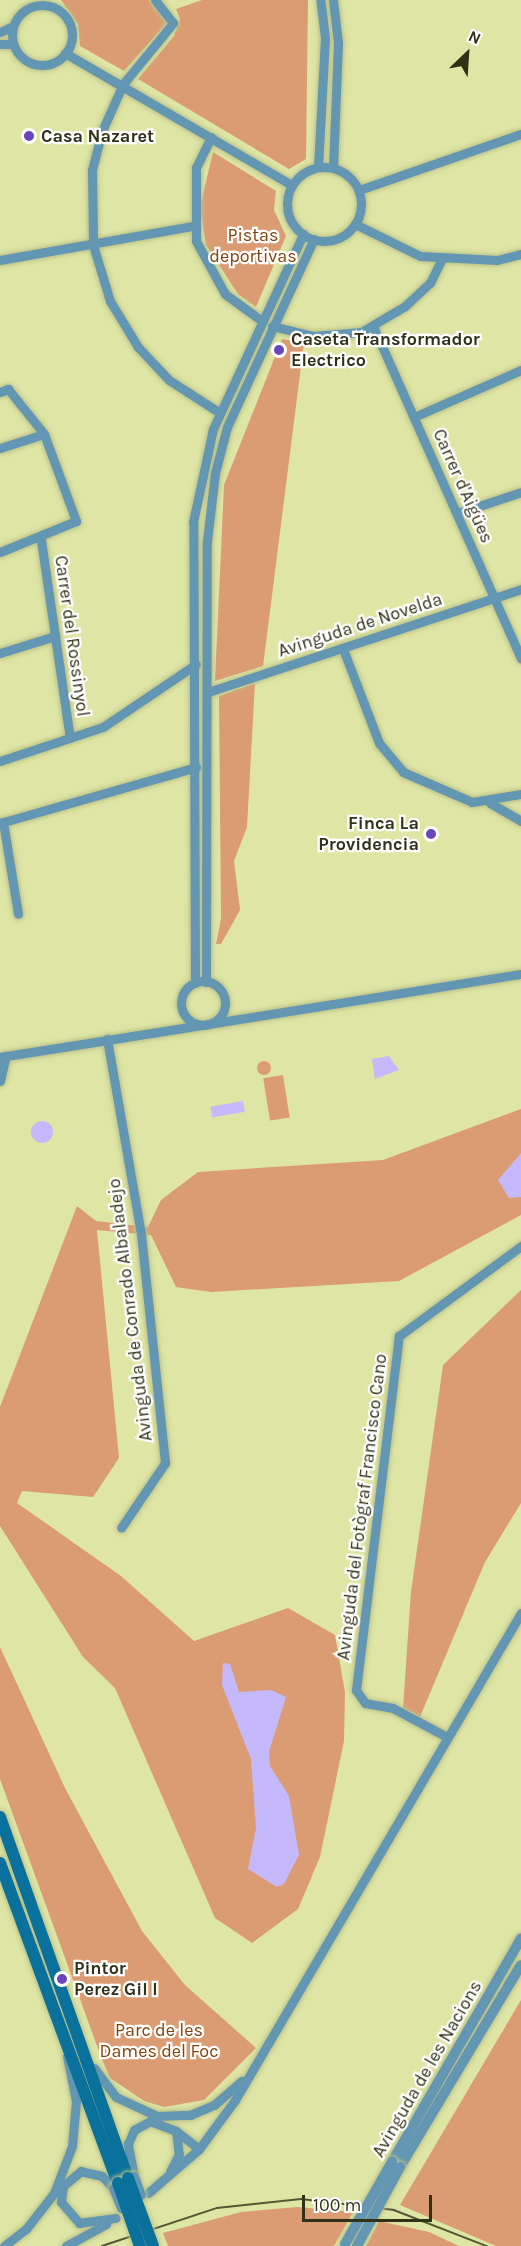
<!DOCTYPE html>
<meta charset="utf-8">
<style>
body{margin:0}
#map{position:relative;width:521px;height:2246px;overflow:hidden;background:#dee5a5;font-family:Karla,sans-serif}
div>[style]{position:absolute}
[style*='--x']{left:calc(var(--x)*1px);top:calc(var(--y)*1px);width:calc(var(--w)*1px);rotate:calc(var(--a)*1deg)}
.green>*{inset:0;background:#dc9c73;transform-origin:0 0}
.round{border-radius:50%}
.water>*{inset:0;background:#c6b9fb;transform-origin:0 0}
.roads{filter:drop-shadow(0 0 2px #bbc189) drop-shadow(0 0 2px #bbc189)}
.minor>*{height:9px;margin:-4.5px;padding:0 4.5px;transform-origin:4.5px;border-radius:4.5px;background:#6296b2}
.minor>.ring{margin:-4.5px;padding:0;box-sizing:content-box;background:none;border:9px solid #6296b2;border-radius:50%}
.tertiary>*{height:10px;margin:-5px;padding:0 5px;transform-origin:5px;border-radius:5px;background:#6296b2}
.secondary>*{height:12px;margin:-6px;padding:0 6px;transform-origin:6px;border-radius:6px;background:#09719b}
.tram>*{height:1.5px;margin:-0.75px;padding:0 0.75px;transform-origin:0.75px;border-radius:0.75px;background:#545735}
.bridges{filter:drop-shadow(0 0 2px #bbc189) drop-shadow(0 0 2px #bbc189)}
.minor-bridge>*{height:9px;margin:-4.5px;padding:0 4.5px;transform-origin:4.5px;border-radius:4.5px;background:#6296b2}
.tertiary-bridge>*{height:10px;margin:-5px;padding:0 5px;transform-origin:5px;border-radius:5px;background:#6296b2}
.secondary-bridge>*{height:12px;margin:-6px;padding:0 6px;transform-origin:6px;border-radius:6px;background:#09719b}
.dots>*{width:16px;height:16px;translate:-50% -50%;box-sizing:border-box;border:3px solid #fff;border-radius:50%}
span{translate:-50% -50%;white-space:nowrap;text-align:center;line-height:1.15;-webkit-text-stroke:4.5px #fff;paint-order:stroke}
.poi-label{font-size:18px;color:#303218;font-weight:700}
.left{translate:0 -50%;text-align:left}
.right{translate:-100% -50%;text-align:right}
.park-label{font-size:18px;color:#854208}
.street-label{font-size:18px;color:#303218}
.north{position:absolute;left:437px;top:24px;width:60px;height:60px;-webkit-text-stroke:4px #fff;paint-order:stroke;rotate:25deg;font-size:16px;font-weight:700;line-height:24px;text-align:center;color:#303218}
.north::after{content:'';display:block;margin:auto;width:21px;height:27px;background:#303218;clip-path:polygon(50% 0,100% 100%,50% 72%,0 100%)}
.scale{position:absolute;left:302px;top:2195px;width:130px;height:27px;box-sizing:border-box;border:3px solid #303218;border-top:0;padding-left:8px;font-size:18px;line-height:21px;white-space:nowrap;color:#303218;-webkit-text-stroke:4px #fff;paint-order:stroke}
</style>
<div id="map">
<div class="green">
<i style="clip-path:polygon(61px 0,149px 0,167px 23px,124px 71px,80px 46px,78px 24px)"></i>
<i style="clip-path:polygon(202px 0,308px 0,306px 159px,289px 169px,138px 79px,174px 36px,180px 19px,176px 9px)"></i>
<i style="clip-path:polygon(213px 152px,276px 191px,274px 210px,286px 236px,256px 307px,238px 294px,206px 245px,200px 207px)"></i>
<i style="clip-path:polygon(282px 339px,304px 343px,263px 666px,215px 681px,224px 485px)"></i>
<i style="clip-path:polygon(255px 683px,247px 827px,234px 861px,240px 910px,221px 944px,216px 944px,221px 919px,219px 696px)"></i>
<i class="round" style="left:257px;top:1061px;width:14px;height:14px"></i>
<i style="left:283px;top:1075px;width:43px;height:20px;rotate:81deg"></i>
<i style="clip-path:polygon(521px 1109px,521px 1215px,399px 1281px,211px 1292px,176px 1287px,151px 1235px,97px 1230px,119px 1458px,93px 1497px,22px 1491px,17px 1503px,121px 1576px,194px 1641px,288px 1608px,335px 1635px,345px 1692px,344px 1741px,320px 1857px,298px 1909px,252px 1943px,215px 1918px,115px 1688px,83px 1657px,0 1526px,0 1407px,77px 1206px,96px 1221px,148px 1227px,161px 1200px,198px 1172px,383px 1160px)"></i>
<i style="clip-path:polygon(521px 1290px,521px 1503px,485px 1562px,420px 1717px,403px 1708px,411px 1592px,443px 1365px)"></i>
<i style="clip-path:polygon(0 1647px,65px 1788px,142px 1931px,185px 1985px,256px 2048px,204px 2100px,164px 2107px,144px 2101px,110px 2078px,101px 2057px,0 1779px)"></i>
<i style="clip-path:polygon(521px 2000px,521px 2246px,496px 2246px,400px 2205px)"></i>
<i style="clip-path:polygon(297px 2207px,353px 2212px,334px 2246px,168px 2246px,163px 2233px,241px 2212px)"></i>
<i style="clip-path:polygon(379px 2221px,429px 2232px,459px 2246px,366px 2246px)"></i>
</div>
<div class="water">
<i style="clip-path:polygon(389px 1056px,399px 1070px,375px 1079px,372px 1059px)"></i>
<i style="left:243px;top:1101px;width:11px;height:33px;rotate:80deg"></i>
<i class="round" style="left:31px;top:1121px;width:22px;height:22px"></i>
<i style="clip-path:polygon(521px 1153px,521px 1197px,509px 1198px,498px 1180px)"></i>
<i style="clip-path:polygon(223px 1663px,230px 1664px,239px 1692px,271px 1690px,286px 1697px,269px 1752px,270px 1766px,289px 1796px,299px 1855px,284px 1884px,277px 1887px,248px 1869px,256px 1828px,251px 1759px,222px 1685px)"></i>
</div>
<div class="roads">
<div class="minor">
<i style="--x:155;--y:0;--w:29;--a:52"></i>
<i style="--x:173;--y:23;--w:79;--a:129.3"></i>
<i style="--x:123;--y:84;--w:51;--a:114.1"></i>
<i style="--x:102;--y:131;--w:40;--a:104.4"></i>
<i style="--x:92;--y:170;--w:75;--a:89.2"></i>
<i style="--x:93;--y:245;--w:59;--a:73.1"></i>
<i style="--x:110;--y:301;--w:54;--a:58.7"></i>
<i style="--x:138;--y:347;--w:45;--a:46.8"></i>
<i style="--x:169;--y:380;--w:61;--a:32.9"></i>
<i class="ring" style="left:12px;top:5px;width:51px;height:51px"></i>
<i style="--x:0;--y:32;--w:14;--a:-25"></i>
<i style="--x:0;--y:44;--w:13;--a:0"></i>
<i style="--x:65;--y:53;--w:263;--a:30.2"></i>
<i style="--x:211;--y:137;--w:34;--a:116"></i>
<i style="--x:196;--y:168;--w:73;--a:90"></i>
<i style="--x:196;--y:241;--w:60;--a:61.3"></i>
<i style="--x:225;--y:294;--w:46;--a:36.1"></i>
<i style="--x:318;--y:167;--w:129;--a:-86.9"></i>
<i style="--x:325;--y:38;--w:38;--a:-97"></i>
<i class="ring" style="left:287px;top:167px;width:65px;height:65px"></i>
<i style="--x:333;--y:168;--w:125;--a:-87.7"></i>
<i style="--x:338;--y:43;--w:43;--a:-96.6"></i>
<i style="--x:359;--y:190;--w:171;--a:-19.1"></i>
<i style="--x:355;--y:224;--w:72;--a:26.2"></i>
<i style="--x:420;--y:256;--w:77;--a:3"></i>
<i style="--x:497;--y:260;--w:25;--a:-14"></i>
<i style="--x:0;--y:260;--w:196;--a:-10"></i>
<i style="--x:272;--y:326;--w:42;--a:13.7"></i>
<i style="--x:313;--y:336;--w:48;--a:-4.8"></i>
<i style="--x:361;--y:332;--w:51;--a:-30.6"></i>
<i style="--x:405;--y:306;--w:34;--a:-43"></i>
<i style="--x:430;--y:283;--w:28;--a:-64"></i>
<i style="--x:373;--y:326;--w:364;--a:66"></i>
<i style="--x:0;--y:392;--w:9;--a:-21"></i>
<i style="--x:8;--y:389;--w:58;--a:51.3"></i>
<i style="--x:44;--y:434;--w:93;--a:69.8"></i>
<i style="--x:76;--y:521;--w:82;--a:157.8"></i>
<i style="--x:414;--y:417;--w:117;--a:-23.7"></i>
<i style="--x:0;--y:448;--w:46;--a:-17.7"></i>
<i style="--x:458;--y:513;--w:66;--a:-18.4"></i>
<i style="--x:41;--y:540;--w:200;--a:81.7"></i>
<i style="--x:343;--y:649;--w:101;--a:69"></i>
<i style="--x:379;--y:743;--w:38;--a:50"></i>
<i style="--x:403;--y:772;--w:75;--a:23.5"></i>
<i style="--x:472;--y:802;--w:50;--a:-9.3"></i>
<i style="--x:0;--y:653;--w:58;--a:-17.2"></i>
<i style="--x:208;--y:692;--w:330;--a:-18.2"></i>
<i style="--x:0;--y:761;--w:108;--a:-18.3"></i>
<i style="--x:103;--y:727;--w:112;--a:-34.1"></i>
<i style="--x:490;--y:803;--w:36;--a:30"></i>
<i style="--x:3;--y:822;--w:93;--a:80.7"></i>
<i style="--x:0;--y:823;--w:204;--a:-15.9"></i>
<i class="ring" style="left:181px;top:981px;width:35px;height:35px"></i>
<i style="--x:206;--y:982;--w:441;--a:-89.9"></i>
<i style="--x:207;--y:541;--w:68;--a:-83.3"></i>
<i style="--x:215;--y:473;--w:48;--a:-75.4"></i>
<i style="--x:227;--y:427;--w:207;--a:-65.2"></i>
<i style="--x:195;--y:983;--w:461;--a:-90.2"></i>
<i style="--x:193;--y:522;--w:95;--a:-77.9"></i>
<i style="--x:213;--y:429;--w:215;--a:-65.2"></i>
<i style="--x:208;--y:1024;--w:317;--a:-9.1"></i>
<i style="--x:107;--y:1039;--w:198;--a:80.1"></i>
<i style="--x:141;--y:1234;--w:230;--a:84"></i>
<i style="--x:165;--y:1463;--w:78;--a:124.1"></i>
<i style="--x:0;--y:1057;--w:206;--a:-9"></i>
<i style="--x:0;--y:1081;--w:26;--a:-77"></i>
<i style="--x:447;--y:1737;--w:61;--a:-151.8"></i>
<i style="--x:393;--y:1708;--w:28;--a:-170"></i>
<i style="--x:365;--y:1703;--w:16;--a:-125"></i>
<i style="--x:356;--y:1690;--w:357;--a:-83.1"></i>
<i style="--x:399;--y:1336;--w:152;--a:-36.4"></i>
<i style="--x:94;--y:2068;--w:36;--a:53"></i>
<i style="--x:116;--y:2097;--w:45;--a:24.9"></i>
<i style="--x:157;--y:2116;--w:33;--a:-2"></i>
<i style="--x:190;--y:2115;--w:26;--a:-23"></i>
<i style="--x:214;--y:2105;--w:37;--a:-41"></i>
<i style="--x:176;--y:2131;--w:29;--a:38"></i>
<i style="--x:134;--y:2176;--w:33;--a:-101"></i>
<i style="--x:128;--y:2144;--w:15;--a:-67"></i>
<i style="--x:134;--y:2130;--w:18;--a:-29"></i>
<i style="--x:150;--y:2121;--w:28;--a:21"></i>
<i style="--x:176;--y:2131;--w:23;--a:83"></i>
<i style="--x:179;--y:2154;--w:20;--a:117"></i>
<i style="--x:113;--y:2188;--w:16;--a:-133"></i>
<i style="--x:102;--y:2176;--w:22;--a:-167"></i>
<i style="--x:81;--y:2171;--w:23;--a:140"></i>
<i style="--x:63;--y:2186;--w:16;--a:97"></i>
<i style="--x:61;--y:2202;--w:28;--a:49"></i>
<i style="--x:79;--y:2223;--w:37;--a:-8"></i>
<i style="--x:148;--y:2193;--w:67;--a:-40.8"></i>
<i style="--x:199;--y:2149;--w:61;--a:-53.7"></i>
<i style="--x:235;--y:2100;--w:565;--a:-59.58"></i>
<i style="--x:4;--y:2246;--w:28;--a:-38"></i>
<i style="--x:26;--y:2229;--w:46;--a:-52.1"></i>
<i style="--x:54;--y:2193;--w:50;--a:-69"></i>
<i style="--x:72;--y:2146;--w:45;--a:-84.9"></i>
<i style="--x:76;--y:2101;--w:46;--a:-101.3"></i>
<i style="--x:66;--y:2246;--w:46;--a:-28.8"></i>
</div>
<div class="tertiary">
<i style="--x:392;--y:2162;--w:258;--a:-60"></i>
<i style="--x:400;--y:2167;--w:235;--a:-59.1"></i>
</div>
<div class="secondary">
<i style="--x:0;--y:1817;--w:383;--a:70.5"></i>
<i style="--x:0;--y:1863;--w:341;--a:69.8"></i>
</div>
</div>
<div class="tram">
<i style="--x:102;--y:2246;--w:121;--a:-18.3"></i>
<i style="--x:217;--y:2208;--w:84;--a:-6.1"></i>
<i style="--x:301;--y:2199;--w:94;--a:6.7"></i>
<i style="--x:394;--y:2210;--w:100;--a:21.2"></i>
</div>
<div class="bridges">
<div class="minor-bridge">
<i style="--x:134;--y:2176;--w:20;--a:70"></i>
<i style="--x:113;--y:2188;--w:22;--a:68"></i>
</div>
<div class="tertiary-bridge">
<i style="--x:345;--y:2244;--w:95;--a:-60.2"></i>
<i style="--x:357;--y:2246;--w:90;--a:-61.4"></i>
</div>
<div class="secondary-bridge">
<i style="--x:128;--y:2178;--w:72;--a:69.8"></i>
<i style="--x:118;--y:2183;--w:67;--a:70.8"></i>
</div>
</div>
<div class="dots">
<i style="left:29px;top:136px;background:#6b45bd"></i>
<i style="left:279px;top:350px;background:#6b45bd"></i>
<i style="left:431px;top:834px;background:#6b45bd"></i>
<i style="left:62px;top:1979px;background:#6b45bd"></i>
</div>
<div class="poi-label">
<span class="left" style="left:41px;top:136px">Casa Nazaret</span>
<span class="left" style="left:291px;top:350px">Caseta Transformador<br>Electrico</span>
<span class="right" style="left:419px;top:834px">Finca La<br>Providencia</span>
<span class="left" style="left:74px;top:1979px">Pintor<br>Perez Gil I</span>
</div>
<div class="park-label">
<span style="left:253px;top:246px">Pistas<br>deportivas</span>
<span style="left:159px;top:2041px">Parc de les<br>Dames del Foc</span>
</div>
<div class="street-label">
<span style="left:463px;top:486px;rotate:66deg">Carrer d'Aigües</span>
<span style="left:360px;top:625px;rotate:-18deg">Avinguda de Novelda</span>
<span style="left:72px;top:636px;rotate:82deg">Carrer del Rossinyol</span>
<span style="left:130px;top:1310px;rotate:-97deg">Avinguda de Conrado Albaladejo</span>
<span style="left:362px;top:1507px;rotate:-83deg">Avinguda del Fotògraf Francisco Cano</span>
<span style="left:427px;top:2069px;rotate:-60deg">Avinguda de les Nacions</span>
</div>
<div class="north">N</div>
<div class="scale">100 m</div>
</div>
